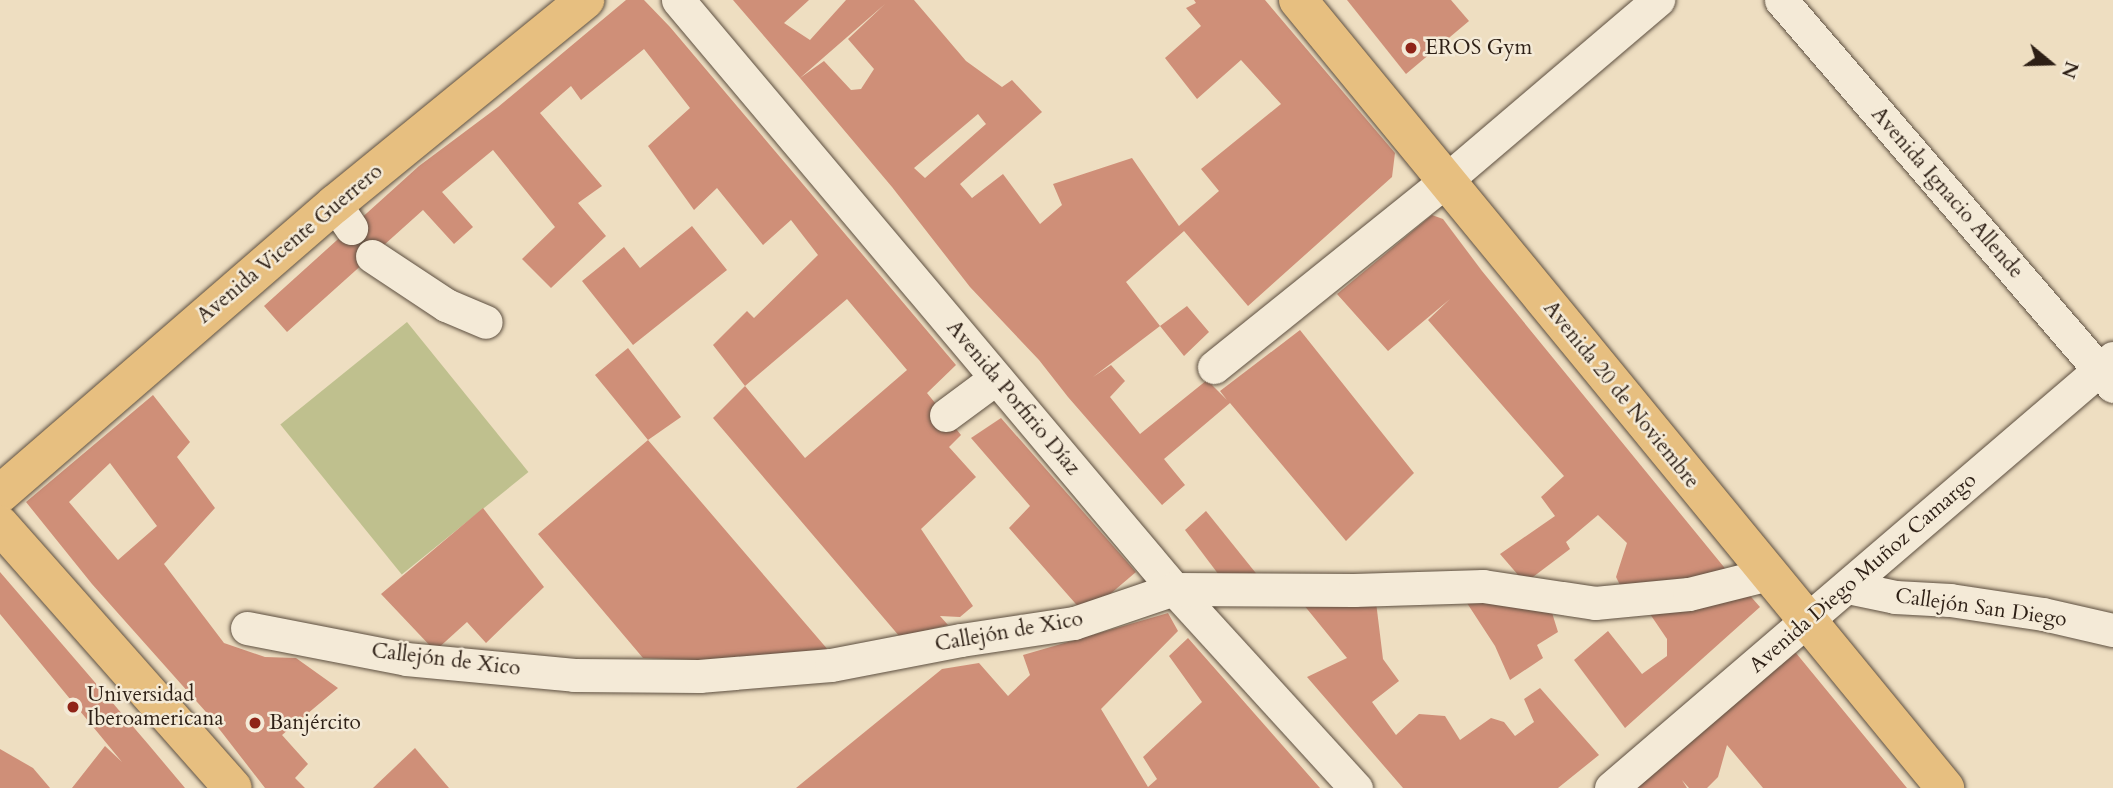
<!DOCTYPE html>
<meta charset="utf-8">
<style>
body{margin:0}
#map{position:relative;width:2113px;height:788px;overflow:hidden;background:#eedec1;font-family:Cardo,serif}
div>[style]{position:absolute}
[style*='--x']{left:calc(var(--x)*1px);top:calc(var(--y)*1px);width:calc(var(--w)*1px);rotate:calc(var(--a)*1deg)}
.green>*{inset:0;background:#bfc08e;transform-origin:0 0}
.building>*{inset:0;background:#cf8f78}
.roads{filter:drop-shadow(0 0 2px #5d4f40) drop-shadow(0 0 2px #5d4f40)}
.minor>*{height:33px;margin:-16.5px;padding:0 16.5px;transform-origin:16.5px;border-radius:16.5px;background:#f4ead7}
.major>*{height:38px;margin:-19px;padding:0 19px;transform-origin:19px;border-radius:19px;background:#e7bf80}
.dots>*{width:19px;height:19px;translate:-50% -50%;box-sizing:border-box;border:4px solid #f4ead7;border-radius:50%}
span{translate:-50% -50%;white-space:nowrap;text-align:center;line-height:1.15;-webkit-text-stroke:5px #f4ead7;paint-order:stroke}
.poi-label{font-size:21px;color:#2d1f15}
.left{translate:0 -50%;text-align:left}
.street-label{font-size:21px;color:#2d1f15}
.north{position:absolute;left:2015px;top:28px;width:70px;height:70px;-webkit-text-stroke:5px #f4ead7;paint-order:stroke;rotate:109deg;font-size:19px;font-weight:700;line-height:28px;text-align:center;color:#2d1f15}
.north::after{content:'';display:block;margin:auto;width:24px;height:32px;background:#2d1f15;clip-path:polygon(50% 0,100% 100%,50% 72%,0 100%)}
</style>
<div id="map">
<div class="green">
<i style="left:407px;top:322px;width:193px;height:163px;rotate:51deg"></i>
</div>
<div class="building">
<i style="clip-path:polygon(626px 0,644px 0,670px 27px,956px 365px,927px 393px,961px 435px,949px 447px,976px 477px,921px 529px,973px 606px,960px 617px,940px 616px,948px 625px,900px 637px,713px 418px,745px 386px,805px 458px,907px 370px,847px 299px,745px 386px,713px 345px,747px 311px,754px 318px,818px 255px,791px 220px,763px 245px,717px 188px,694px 210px,648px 146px,690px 108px,644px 49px,581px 100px,571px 86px,540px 113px,602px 186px,578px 203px,606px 236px,551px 288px,522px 259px,555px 227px,493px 150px,442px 192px,473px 227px,454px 244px,423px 210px,287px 332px,264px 306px,419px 166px,498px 107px)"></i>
<i style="clip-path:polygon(evenodd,733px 0,809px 0,784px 23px,810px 40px,846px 0,914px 0,966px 61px,1002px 87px,1012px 80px,1042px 112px,960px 184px,972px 198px,1003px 174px,1040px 224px,1062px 205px,1053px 184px,1132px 158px,1179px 226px,1219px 191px,1201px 169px,1281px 104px,1241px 60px,1197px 99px,1165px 58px,1201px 26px,1186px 8px,1196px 3px,1194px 0,1265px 0,1395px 153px,1392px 177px,1248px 306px,1184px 231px,1126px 282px,1160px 326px,1187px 306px,1209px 332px,1184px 356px,1160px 326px,1093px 377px,1111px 365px,1125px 381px,1110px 397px,1140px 434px,1207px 380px,1227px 400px,1220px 391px,1300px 330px,1414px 473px,1346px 541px,1230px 403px,1164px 459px,1185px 485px,1162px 505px,1068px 397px,1039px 360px,970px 287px,892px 187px,800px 78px,824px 61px,851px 90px,861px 89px,874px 69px,848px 39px,885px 4px,800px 78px,733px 0,978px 114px,986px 124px,925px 178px,914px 168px,978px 114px)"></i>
<i style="clip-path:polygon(1347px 0,1451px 0,1469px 21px,1406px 74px)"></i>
<i style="clip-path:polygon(1432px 215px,1443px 219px,1482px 271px,1728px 572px,1627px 599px,1616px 577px,1627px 543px,1598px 515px,1566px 542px,1570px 549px,1525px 583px,1500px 554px,1555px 516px,1541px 497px,1564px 476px,1428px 320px,1450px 299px,1388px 351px,1337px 294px)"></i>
<i style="clip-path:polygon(692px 226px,727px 270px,633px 345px,582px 281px,624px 247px,640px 268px)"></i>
<i style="clip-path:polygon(628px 348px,681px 417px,648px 440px,829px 651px,716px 661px,643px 658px,538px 534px,648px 440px,595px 375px)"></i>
<i style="clip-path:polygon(evenodd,153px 395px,190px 442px,177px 457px,215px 508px,164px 564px,224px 643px,265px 657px,296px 658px,338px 688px,282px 735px,308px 764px,295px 778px,305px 788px,265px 788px,206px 712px,92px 584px,26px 502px,153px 395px,110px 463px,157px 526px,118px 560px,69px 502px,110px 463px)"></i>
<i style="clip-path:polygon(1001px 418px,1136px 572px,1109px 595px,1082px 611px,1009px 528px,1030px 506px,971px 438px)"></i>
<i style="clip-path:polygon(483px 508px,544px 587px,486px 643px,467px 622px,435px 651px,381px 594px)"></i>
<i style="clip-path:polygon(1206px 511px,1263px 582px,1225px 583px,1185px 530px)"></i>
<i style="clip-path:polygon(0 572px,148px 744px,185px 788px,72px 788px,105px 746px,122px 762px,0 614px)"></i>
<i style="clip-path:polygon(1745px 590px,1760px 607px,1625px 728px,1574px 660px,1608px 631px,1642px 674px,1667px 656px,1667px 639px,1650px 614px)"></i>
<i style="clip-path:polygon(1299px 599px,1376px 602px,1383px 659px,1399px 681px,1372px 702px,1396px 735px,1419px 714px,1445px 716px,1460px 740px,1491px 718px,1504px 722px,1515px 736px,1534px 722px,1524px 699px,1540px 688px,1599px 755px,1558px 788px,1403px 788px,1307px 677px,1347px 658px)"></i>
<i style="clip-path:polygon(1465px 600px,1549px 603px,1558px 632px,1537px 645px,1543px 658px,1510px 680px,1495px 646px)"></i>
<i style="clip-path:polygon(1168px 613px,1178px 631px,1101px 709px,1148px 787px,1157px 779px,1143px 757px,1202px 702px,1169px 656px,1188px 638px,1320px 788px,796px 788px,942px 669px,979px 663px,1008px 696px,1030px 675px,1023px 655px)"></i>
<i style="clip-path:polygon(1784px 648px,1796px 653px,1907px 788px,1763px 788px,1727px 745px,1718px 777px,1707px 788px,1689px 788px,1682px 780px,1687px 788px,1627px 788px)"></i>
<i style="clip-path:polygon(415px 748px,449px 788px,373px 788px)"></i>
<i style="clip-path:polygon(0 749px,33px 768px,50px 788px,0 788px)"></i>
</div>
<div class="roads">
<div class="minor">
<i style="--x:678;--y:0;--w:770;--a:49.9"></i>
<i style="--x:1174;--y:589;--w:270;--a:47.6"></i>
<i style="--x:1781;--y:0;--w:509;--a:49.3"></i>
<i style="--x:335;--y:204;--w:29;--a:56"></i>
<i style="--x:372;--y:256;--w:89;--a:33.5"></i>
<i style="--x:446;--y:305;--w:43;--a:23"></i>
<i style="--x:1214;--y:367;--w:297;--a:-38.8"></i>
<i style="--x:1445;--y:181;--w:280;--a:-40.4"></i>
<i style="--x:946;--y:415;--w:62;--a:-36.5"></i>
<i style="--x:1848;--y:587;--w:48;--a:12"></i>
<i style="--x:1895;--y:597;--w:55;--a:3.1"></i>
<i style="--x:1950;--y:600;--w:94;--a:8.6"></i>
<i style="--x:2043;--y:614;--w:72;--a:12.9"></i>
<i style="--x:247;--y:628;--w:162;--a:11"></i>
<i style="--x:406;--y:659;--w:169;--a:5.4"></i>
<i style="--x:574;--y:675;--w:125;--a:0.5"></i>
<i style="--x:699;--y:676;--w:132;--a:-4.8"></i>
<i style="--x:831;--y:665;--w:132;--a:-10.9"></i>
<i style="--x:961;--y:640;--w:114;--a:-8.6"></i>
<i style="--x:1074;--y:623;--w:106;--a:-18.8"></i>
<i style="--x:1174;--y:589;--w:180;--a:0.3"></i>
<i style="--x:1354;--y:590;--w:129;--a:-1.8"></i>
<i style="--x:1483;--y:586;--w:113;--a:8.6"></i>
<i style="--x:1595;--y:603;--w:94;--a:-5.5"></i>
<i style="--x:1689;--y:594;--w:81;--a:-14.2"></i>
<i style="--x:1611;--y:788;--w:661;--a:-40.58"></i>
</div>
<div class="major">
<i style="--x:1298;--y:0;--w:1020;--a:50.61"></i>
<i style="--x:0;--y:494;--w:443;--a:-40.9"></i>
<i style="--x:335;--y:204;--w:323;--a:-39.2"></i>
<i style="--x:0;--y:525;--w:351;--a:48.5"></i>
</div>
</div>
<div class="dots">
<i style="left:1411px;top:48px;background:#8f2418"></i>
<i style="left:73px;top:707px;background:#8f2418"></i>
<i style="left:255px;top:723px;background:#8f2418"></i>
</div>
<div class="poi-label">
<span class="left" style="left:1425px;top:48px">EROS Gym</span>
<span class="left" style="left:87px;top:707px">Universidad<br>Iberoamericana</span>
<span class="left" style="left:269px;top:723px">Banjército</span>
</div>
<div class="street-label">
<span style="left:1947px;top:193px;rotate:49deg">Avenida Ignacio Allende</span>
<span style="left:290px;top:244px;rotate:-40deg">Avenida Vicente Guerrero</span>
<span style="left:1621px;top:395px;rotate:51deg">Avenida 20 de Noviembre</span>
<span style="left:1013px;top:398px;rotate:50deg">Avenida Porfirio Díaz</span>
<span style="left:1863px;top:573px;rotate:-41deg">Avenida Diego Muñoz Camargo</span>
<span style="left:1981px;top:608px;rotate:8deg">Callejón San Diego</span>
<span style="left:1009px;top:632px;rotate:-10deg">Callejón de Xico</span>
<span style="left:446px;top:660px;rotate:7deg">Callejón de Xico</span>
</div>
<div class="north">N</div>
</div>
